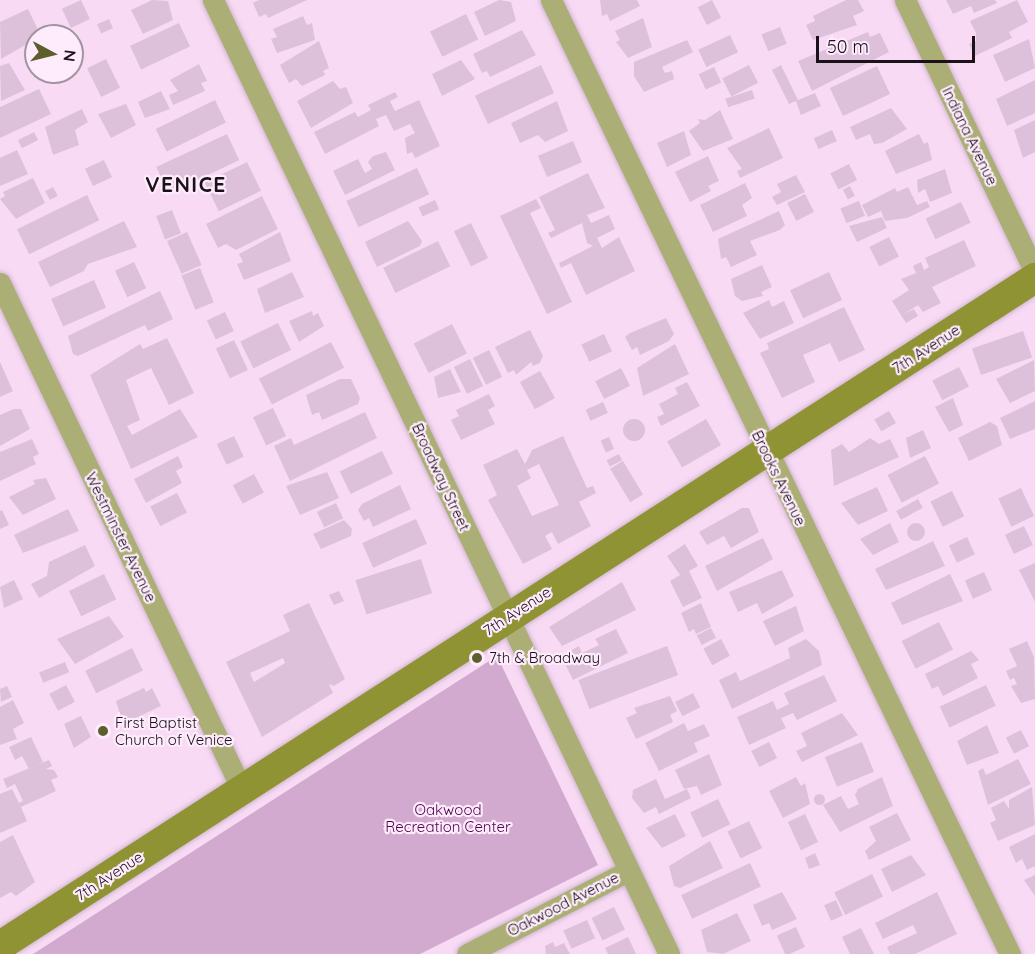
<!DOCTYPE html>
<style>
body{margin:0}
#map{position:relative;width:1035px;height:954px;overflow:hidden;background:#f8daf5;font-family:Quicksand,sans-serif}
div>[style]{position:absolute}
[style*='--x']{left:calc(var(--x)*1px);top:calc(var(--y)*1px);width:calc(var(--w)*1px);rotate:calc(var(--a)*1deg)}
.green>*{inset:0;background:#d2a9cf}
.building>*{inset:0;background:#ddc1db;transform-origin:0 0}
.round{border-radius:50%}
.roads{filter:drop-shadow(0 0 2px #d0b6ce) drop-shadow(0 0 2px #d0b6ce)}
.street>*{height:21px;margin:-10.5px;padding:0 10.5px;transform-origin:10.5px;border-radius:10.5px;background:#abaf75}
.secondary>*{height:30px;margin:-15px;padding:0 15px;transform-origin:15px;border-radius:15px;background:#909334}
.dots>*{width:16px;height:16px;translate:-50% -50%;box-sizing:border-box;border:3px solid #feecfc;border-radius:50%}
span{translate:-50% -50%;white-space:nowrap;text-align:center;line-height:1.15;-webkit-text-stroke:4.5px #feecfc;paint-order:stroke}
.street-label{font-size:15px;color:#1b111a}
.poi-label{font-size:15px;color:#1b111a}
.left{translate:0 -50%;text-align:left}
.park-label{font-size:15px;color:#510051}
.district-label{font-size:21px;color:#1b111a;font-weight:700;letter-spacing:1.5px}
.north{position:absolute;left:24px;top:24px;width:60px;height:60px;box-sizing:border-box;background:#feecfc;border:2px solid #a394a2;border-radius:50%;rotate:97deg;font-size:16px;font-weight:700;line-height:24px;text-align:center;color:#1b111a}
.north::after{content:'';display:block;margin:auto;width:21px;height:27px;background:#5c5e2b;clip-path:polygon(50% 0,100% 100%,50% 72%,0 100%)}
.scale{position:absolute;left:816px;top:36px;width:159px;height:27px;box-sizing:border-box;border:3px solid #1b111a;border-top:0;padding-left:8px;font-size:18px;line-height:21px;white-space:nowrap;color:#1b111a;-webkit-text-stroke:4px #feecfc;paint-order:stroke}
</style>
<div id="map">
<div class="green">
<i style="clip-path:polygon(497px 656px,598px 865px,420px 954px,33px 954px)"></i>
</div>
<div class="building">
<i style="left:81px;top:0;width:21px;height:21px;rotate:65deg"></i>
<i style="clip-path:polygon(152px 0,168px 1px,173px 20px,143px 34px,131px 10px)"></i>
<i style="clip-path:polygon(259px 0,307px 0,268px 18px,266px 14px,259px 17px,253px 3px)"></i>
<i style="clip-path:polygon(499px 0,511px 2px,516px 21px,485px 36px,474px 12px)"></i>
<i style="clip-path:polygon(600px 0,637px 0,640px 6px,610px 21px,607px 14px,602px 16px)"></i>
<i style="left:712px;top:0;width:20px;height:16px;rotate:63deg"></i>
<i style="clip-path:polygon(846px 0,858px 0,864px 11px,853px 16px,857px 25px,813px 40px,806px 25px,815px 21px,813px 16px)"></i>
<i style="clip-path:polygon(946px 0,995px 0,997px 3px,974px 13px,971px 6px,953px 14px)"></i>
<i style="clip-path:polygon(1017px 0,1028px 22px,1009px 32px,1012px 38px,975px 56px,969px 44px,976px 41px,976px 33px,970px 21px)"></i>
<i style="clip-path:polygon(28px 9px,41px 36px,1px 59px,0 22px)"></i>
<i style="left:466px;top:14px;width:28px;height:40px;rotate:64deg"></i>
<i style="clip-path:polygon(303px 16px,307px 25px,312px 23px,315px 40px,277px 53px,271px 39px,277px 37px,273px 29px)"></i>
<i style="clip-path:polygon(643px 18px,652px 47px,628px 58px,616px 42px,620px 40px,615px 31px)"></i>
<i style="left:109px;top:19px;width:10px;height:13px;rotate:66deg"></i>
<i style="left:179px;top:23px;width:26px;height:54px;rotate:65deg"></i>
<i style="left:780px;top:27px;width:18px;height:20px;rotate:68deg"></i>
<i style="clip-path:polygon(522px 30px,536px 55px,490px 77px,487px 71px,482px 73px,473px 54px)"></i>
<i style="clip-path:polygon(868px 32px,870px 37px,880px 33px,889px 52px,812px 91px,798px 61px)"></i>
<i style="left:730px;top:35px;width:19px;height:35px;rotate:65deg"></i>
<i style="clip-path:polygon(1029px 39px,1035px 68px,1005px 82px,993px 55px)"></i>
<i style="clip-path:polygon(687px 40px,693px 52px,662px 67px,665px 73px,672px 71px,674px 79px,644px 92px,634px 76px,634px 62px)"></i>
<i style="clip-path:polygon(319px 41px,329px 68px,323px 71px,325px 75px,302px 86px,296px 79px,289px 83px,280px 65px)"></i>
<i style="left:106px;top:59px;width:32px;height:21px;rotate:64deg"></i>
<i style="clip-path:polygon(461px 60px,475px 79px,442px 96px,432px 74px)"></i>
<i style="clip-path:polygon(9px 63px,25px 90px,1px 101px,0 66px)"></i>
<i style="clip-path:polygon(199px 64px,207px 81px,201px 83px,205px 91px,173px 105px,169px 95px,178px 91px,170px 80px)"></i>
<i style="left:541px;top:65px;width:31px;height:73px;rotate:65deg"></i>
<i style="left:749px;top:65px;width:20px;height:30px;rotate:63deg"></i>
<i style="clip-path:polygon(781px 65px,798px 100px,815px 93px,821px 106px,801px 115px,796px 101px,789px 104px,772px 70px)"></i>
<i style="left:877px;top:66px;width:31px;height:52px;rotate:65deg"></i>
<i style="left:714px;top:67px;width:17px;height:17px;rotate:65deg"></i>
<i style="clip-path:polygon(1035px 80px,1035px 113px,1007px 126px,996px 99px)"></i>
<i style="clip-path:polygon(333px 81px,340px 89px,346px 87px,353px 103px,311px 128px,297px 101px)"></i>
<i style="clip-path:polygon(39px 89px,51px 114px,0 138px,0 107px)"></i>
<i style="left:752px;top:90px;width:9px;height:28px;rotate:72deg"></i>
<i style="clip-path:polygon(161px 91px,170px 109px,145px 118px,138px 102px)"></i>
<i style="clip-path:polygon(395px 92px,398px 97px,390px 101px,395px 111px,419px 100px,440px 146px,415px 158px,412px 152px,407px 154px,405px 138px,415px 133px,410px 124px,394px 131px,386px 115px,376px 119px,379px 126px,325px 154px,314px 132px,355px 112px,358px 117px,371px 110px,368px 105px)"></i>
<i style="left:215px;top:100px;width:25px;height:66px;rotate:64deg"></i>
<i style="clip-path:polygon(557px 101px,568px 131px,545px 142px,538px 135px,520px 143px,511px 123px)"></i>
<i style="clip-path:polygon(126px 104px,136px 125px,111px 138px,98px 114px)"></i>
<i style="clip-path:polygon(891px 108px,907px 129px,882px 143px,874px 144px,870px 134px,856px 140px,850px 127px)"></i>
<i style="clip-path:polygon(82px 109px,88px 122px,75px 130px,79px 145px,53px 155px,45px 127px)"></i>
<i style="clip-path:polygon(720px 110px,733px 139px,703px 151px,689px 131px,700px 123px,698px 119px,705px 120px)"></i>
<i style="clip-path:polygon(1035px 120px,1035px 152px,1023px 158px,1014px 130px)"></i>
<i style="clip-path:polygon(769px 128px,783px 158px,740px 178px,737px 171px,742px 169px,727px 148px)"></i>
<i style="left:832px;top:130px;width:12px;height:20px;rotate:66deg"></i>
<i style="clip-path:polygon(684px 131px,691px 155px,667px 167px,657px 143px)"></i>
<i style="left:34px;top:132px;width:9px;height:18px;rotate:63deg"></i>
<i style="left:227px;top:134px;width:29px;height:78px;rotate:65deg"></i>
<i style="clip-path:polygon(919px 134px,924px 144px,928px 142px,932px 160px,896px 174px,885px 151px)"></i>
<i style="left:573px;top:141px;width:23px;height:38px;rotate:67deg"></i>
<i style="clip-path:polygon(17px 150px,28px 174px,0 186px,0 158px)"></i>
<i style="clip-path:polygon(386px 152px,395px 170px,345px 195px,333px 171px,358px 159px,365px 173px,372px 169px,368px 162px,373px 156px)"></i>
<i style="clip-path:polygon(708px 156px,719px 181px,708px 186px,711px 191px,690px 202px,675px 172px)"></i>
<i style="left:104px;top:160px;width:19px;height:21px;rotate:65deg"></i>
<i style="left:247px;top:162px;width:32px;height:47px;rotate:64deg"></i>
<i style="left:849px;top:164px;width:18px;height:21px;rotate:63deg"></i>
<i style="left:417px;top:168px;width:29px;height:78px;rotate:65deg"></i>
<i style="clip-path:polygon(945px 169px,952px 193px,930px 202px,925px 189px,918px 193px,917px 180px)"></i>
<i style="clip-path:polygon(588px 173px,605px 208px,587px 215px,591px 223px,609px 215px,615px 229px,597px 238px,602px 248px,619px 237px,635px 271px,586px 295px,571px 263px,561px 268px,559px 263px,593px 246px,587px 243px,582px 223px,551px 238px,548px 233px,555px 230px,539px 197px)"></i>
<i style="clip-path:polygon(796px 175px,805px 192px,777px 205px,772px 197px,781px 192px,777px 184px)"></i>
<i style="clip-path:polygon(33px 178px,45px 203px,16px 219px,0 199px,5px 196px,3px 192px)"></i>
<i style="clip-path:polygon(745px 183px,752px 198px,742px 205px,747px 216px,713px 232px,700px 205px)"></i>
<i style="left:850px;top:186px;width:11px;height:8px;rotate:63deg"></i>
<i style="left:53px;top:187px;width:10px;height:9px;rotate:61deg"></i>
<i style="clip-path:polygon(908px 187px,917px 205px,927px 201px,930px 207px,907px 218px,885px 221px,881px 211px,868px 217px,862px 205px,895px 188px,897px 192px)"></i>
<i style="left:805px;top:194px;width:20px;height:20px;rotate:63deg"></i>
<i style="left:87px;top:195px;width:28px;height:78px;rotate:64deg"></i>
<i style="clip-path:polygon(262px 196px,278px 229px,236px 250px,226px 244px,218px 248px,206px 224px)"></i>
<i style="clip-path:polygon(536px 199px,541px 208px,530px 213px,572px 302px,547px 314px,500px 216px)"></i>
<i style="left:435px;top:200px;width:10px;height:18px;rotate:66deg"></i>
<i style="left:859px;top:201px;width:16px;height:20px;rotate:68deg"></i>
<i style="left:961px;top:202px;width:23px;height:39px;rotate:65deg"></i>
<i style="left:172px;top:210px;width:25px;height:17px;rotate:69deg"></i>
<i style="clip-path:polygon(779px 211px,785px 225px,780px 230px,750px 241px,757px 255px,731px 267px,726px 257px,721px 259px,718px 239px)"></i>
<i style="clip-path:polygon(882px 217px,887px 228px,857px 242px,849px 226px)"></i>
<i style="clip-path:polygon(124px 221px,137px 247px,88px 264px,84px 271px,50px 287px,38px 262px)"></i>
<i style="clip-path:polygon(408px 221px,422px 241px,420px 246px,377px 267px,365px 242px)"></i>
<i style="left:471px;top:223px;width:39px;height:19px;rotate:64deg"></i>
<i style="left:187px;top:232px;width:36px;height:22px;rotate:66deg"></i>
<i style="clip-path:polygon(280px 232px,291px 261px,244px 280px,237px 264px,243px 262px,239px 254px)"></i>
<i style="left:889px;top:237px;width:22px;height:22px;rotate:63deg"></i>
<i style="clip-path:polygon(964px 240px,976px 266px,932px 287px,941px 303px,923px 312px,918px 305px,904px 314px,914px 309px,918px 316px,906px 323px,892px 301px,909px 290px,901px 279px,916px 273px,913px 266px,921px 262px,924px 270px,929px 267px,925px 258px)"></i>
<i style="left:438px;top:241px;width:28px;height:61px;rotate:64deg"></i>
<i style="left:134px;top:262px;width:29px;height:21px;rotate:65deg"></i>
<i style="clip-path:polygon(762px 265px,772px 287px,761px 292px,763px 296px,742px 301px,735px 296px,731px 279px)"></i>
<i style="left:200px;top:268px;width:37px;height:20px;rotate:68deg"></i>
<i style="clip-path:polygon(292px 272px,304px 297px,265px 313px,257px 289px)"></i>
<i style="left:829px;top:272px;width:31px;height:43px;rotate:65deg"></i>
<i style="left:94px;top:280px;width:30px;height:47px;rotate:66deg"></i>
<i style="clip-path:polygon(160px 291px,173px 319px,148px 331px,145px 325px,78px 356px,73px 354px,68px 336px)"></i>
<i style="clip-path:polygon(769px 300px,772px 307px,784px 301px,794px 323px,760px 339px,743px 313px)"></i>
<i style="clip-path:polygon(844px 307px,865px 350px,839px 362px,830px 343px,803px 355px,815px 382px,782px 398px,760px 353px,769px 349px,767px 343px)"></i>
<i style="clip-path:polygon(312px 311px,313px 316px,318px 313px,324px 326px,299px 342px,289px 321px)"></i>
<i style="left:225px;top:312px;width:21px;height:20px;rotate:65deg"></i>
<i style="clip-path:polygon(666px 318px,674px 334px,669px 341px,640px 355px,637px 347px,632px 350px,625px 337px,630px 333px)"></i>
<i style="left:278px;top:323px;width:30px;height:42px;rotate:64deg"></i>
<i style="left:452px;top:324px;width:33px;height:43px;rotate:63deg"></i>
<i style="clip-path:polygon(530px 330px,543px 356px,540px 363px,533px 366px,531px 362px,516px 375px,514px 370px,508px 373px,495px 347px)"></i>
<i style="left:1023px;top:331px;width:28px;height:54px;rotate:71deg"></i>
<i style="left:604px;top:334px;width:19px;height:25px;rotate:65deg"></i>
<i style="clip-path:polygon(167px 338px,194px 393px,169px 405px,151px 368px,126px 380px,140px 420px,127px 426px,132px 435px,180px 409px,198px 437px,131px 469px,90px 375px,140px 344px,143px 349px)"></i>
<i style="left:234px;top:340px;width:33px;height:20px;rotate:65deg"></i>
<i style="left:331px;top:342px;width:29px;height:81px;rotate:63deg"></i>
<i style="clip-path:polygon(675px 344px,689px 374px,643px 396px,637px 368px)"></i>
<i style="left:489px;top:350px;width:30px;height:18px;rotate:64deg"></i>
<i style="left:470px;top:359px;width:30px;height:18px;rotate:64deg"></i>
<i style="clip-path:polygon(1034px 360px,1035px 391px,1010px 403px,996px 379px)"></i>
<i style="clip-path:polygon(0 362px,13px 391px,0 397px)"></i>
<i style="left:959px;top:367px;width:22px;height:30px;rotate:63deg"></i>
<i style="left:621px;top:368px;width:20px;height:29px;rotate:63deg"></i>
<i style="clip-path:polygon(450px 369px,461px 392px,438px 398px,434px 377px)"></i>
<i style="left:540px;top:371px;width:31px;height:23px;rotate:61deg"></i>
<i style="clip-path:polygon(340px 379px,351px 379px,360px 398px,358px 404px,322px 420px,319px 412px,312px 415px,306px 395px)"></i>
<i style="clip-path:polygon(687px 382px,700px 406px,661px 426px,657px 417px,664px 414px,659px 404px,678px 394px,675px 388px)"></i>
<i style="clip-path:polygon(489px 394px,495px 406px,488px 410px,495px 424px,461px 440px,451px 420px,459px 416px,456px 410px)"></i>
<i style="clip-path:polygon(953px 398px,963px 425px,949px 432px,935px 407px)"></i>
<i style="clip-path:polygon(1035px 401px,1035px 429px,1010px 439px,1000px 418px)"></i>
<i style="left:603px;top:402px;width:12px;height:19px;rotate:66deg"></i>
<i style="left:273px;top:408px;width:31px;height:22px;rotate:65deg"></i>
<i style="clip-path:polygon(14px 409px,21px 409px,30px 429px,0 446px,0 415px)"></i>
<i style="left:889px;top:411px;width:14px;height:17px;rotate:60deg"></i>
<i style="clip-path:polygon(365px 412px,377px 438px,290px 481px,274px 446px,291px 438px,294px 445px)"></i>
<i style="left:706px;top:419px;width:30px;height:45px;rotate:60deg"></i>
<i class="round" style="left:623px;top:419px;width:22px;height:22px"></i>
<i style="clip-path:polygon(990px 422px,997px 426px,1002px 445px,969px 461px,958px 438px)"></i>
<i style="clip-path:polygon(923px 430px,931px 448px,910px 458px,906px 438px)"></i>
<i style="left:234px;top:436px;width:23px;height:19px;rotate:65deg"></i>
<i style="clip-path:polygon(evenodd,563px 436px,587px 488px,593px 486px,596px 493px,579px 502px,591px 526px,558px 544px,552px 532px,545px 536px,552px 549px,523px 564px,488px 500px,497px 495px,483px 465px,517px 449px,525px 464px,532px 450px,563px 436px,539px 464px,559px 505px,532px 516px,517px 486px,531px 478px,527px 470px,539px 464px)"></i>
<i style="left:609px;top:437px;width:13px;height:9px;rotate:67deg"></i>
<i style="clip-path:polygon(870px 438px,879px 444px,890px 439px,899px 457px,834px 486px,831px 450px,842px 444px,849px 452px)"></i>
<i style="clip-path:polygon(32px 439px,39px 454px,33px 457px,36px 464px,0 481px,0 452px)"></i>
<i style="left:382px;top:451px;width:25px;height:47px;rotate:64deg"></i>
<i style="left:619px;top:454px;width:7px;height:14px;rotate:63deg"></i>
<i style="clip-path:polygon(178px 456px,183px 467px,176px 471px,182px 483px,146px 503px,134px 479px)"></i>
<i style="left:925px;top:456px;width:31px;height:42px;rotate:63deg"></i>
<i style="left:623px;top:461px;width:39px;height:15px;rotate:59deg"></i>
<i style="clip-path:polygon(327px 472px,339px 498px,300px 515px,286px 486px)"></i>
<i style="left:254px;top:474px;width:21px;height:24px;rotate:62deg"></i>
<i style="clip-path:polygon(46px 478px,56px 499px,23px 515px,9px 497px,35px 484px,33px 480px)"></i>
<i style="clip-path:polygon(400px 485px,411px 509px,373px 527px,369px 518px,364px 521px,358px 510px,362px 504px)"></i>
<i style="clip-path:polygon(877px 487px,888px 511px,858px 525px,841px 503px)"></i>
<i style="left:1021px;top:488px;width:31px;height:25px;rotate:65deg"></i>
<i style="left:952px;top:491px;width:28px;height:24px;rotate:64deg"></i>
<i style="left:177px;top:493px;width:22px;height:30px;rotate:63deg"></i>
<i style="left:918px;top:499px;width:10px;height:25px;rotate:61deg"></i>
<i style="left:336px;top:503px;width:17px;height:21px;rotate:65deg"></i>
<i style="clip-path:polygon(742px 508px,749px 508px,759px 532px,731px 548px,724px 536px,707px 545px,699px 532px)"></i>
<i style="clip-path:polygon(68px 509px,79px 531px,23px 553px,14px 535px)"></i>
<i style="clip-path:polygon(2px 510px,9px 525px,0 529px,0 511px)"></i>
<i style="left:416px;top:519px;width:27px;height:59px;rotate:66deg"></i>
<i style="clip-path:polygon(344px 520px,352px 529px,351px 536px,321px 549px,313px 534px)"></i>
<i style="clip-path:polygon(890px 523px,899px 542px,873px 555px,860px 539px)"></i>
<i class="round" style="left:907px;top:523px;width:18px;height:18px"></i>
<i style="left:1024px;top:526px;width:21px;height:21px;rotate:65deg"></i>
<i style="left:967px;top:537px;width:19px;height:20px;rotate:65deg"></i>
<i style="clip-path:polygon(763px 538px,773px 559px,717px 591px,705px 566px)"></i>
<i style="clip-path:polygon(933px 541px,945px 566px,886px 590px,875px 569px)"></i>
<i style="clip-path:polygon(685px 544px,698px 566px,689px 571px,702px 598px,683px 607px,670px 581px,680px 575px,667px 556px)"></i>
<i style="clip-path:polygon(85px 545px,95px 566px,39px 598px,31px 584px,47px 576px,49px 562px)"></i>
<i style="left:421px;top:559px;width:36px;height:69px;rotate:72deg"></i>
<i style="clip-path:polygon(1035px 563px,1035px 602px,1019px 570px)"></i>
<i style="clip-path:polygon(782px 570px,794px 596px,762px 614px,757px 603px,738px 612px,729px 592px)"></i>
<i style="left:984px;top:572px;width:20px;height:21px;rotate:66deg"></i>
<i style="left:104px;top:574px;width:28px;height:39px;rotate:64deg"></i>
<i style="clip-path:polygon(950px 574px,963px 601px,902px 625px,891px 603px)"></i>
<i style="clip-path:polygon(14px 580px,23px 599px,4px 608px,0 587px)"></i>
<i style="clip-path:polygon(622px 582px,636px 610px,562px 646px,549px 627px)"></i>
<i style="clip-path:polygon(339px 591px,344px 601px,334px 605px,329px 595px)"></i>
<i style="clip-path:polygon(evenodd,309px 603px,345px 679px,334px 686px,329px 684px,333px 693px,262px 737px,226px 662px,290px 631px,283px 615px,309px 603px,283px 658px,285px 663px,254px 682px,250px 673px,283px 658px)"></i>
<i style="clip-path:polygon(701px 603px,711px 627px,696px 634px,694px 629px,689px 632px,681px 613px)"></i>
<i style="clip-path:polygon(796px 606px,804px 631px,775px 646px,763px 621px)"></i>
<i style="clip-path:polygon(109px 616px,124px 637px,75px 664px,57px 639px)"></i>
<i style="left:939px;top:622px;width:31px;height:42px;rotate:63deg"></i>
<i style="left:711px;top:628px;width:11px;height:16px;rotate:63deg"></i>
<i style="clip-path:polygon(616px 629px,628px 653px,573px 680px,564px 662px,571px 659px,568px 652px,579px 646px,582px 653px,599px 645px,595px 639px)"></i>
<i style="left:721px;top:639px;width:19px;height:20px;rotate:62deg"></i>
<i style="clip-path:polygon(806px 639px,819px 651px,822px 665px,732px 709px,719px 680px,736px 672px,740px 681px,790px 658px,788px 648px)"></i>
<i style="clip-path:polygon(1027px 641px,1034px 657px,1035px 699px,1021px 703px,1011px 686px,1017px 684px,1014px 678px,1010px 680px,1006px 671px,1017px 666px,1009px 649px)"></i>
<i style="left:667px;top:646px;width:31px;height:95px;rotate:69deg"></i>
<i style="left:132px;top:648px;width:25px;height:52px;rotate:64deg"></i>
<i style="clip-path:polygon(971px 651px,979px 660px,971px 664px,978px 678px,943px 696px,938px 686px,932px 689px,925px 674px)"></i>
<i style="left:65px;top:662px;width:11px;height:28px;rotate:68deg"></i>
<i style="clip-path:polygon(824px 675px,837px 701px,797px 720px,793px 713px,781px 718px,786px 728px,749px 745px,737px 717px,773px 701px,777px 710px,789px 704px,784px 693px)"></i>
<i style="left:66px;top:685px;width:19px;height:19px;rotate:62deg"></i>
<i style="left:986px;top:685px;width:23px;height:51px;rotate:65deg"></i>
<i style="clip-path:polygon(7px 686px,12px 697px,1px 702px,0 689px)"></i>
<i style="clip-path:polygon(144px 688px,146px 692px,152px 688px,161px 706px,123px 724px,116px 701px)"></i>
<i style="left:693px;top:693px;width:16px;height:20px;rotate:63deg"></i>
<i style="clip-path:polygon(670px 696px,677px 711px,670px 715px,673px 722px,636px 739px,626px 718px,637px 713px,634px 708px)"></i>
<i style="clip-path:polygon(13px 700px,24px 723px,13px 729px,17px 739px,0 745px,0 707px)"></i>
<i style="clip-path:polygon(842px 713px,858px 735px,802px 762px,796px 751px,807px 746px,801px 733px)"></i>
<i style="clip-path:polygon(81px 716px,91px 737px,74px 748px,64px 724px)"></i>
<i style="clip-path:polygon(684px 723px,688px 731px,704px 724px,710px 736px,694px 743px,698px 752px,659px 771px,645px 743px)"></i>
<i style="clip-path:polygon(987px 725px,999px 753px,967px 765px,957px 741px)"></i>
<i style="left:1021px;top:730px;width:18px;height:17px;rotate:63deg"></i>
<i style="clip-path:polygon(31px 737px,43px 762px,29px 769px,22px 756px,15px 760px,9px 747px)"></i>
<i style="left:769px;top:742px;width:18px;height:20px;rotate:63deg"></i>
<i style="left:862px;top:742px;width:32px;height:40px;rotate:68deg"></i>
<i style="clip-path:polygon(709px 754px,722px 785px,701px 795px,697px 786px,684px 789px,675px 770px)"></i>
<i style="clip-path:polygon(1018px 759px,1031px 784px,988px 805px,978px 771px,983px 768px,986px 775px)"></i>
<i style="clip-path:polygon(49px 760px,52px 766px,46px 769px,54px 770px,58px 777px,51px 780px,56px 791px,21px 807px,27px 821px,0 833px,0 794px,12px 789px,19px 803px,23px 801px,15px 784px,7px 788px,3px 779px)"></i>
<i style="clip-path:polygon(796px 777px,801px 786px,805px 783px,810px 804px,783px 818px,769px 791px)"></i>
<i style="clip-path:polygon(882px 777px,893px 806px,840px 832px,823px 805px,841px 796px,848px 809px,859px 804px,855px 795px,858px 789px)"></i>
<i style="clip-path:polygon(656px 779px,665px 799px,687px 789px,691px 798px,659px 814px,656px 807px,644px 813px,632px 798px,633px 790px)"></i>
<i style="clip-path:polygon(1032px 787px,1035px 825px,998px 841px,990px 823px,996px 820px,991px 808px,1004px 801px,1009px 809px,1009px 800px)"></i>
<i class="round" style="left:813.5px;top:793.5px;width:11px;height:11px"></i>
<i style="left:718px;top:799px;width:28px;height:31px;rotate:64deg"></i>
<i style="clip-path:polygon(897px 813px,911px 840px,869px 860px,865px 851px,876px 841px,869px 827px)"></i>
<i style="clip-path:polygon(675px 814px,686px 836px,662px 848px,646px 828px)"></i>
<i style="left:805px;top:814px;width:31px;height:19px;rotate:65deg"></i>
<i style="left:749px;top:821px;width:30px;height:24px;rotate:64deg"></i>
<i style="clip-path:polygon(1035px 834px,1035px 866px,1027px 870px,1022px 859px,1016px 863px,1009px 847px)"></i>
<i style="clip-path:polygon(13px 835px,35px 882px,16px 896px,11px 892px,0 898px,0 842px)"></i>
<i style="clip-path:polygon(710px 841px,723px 868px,680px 888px,674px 886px,669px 866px)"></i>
<i style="clip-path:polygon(815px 853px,820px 865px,809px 869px,805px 858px)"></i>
<i style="clip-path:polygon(911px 855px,926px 875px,892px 892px,881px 869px)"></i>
<i style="left:750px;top:863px;width:26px;height:76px;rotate:65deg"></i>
<i style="left:872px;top:874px;width:25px;height:42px;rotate:64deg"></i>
<i style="clip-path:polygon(1035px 875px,1035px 896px,1024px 880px)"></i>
<i style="clip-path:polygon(782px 892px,797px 919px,772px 930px,769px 923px,762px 926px,753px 905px)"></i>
<i style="clip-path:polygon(937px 892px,957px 934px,915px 954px,890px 954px,887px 947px,917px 933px,913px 925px,883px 939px,875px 923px)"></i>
<i style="left:836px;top:900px;width:17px;height:13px;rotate:66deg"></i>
<i style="left:614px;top:907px;width:25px;height:25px;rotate:64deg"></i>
<i style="clip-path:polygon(737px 913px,751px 941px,723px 954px,707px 952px,701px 930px)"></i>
<i style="left:587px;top:920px;width:20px;height:26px;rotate:66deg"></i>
<i style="left:796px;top:927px;width:22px;height:21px;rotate:66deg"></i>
<i style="clip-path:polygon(861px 928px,874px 954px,850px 954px,842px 937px)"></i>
<i style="clip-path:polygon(628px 937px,636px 954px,608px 954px,605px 948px)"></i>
<i style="clip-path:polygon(553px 942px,555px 947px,564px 943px,570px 954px,546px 954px,545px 946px)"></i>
</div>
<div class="roads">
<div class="street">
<i style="--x:213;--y:0;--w:1057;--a:64.45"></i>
<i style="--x:551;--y:0;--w:1059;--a:64.31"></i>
<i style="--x:905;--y:0;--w:302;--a:64.5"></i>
<i style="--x:0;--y:283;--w:562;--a:64.48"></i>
<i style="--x:467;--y:954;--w:181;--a:-27.3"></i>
</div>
<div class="secondary">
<i style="--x:0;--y:946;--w:1232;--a:-32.84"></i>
</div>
</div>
<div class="dots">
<i style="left:477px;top:658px;background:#5c5e2b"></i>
<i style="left:103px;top:731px;background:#5c5e2b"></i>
</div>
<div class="street-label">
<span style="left:970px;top:136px;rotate:64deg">Indiana Avenue</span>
<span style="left:926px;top:349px;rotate:-33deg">7th Avenue</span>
<span style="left:441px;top:477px;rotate:65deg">Broadway Street</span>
<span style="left:779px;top:478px;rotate:64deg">Brooks Avenue</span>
<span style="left:121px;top:537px;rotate:64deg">Westminster Avenue</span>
<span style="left:517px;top:611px;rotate:-33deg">7th Avenue</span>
<span style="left:109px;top:876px;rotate:-33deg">7th Avenue</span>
<span style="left:563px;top:904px;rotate:-27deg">Oakwood Avenue</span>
</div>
<div class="poi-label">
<span class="left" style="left:489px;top:658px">7th &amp; Broadway</span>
<span class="left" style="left:115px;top:731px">First Baptist<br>Church of Venice</span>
</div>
<div class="park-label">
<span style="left:448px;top:818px">Oakwood<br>Recreation Center</span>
</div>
<div class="district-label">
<span style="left:186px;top:184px">VENICE</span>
</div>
<div class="north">N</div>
<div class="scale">50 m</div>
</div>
